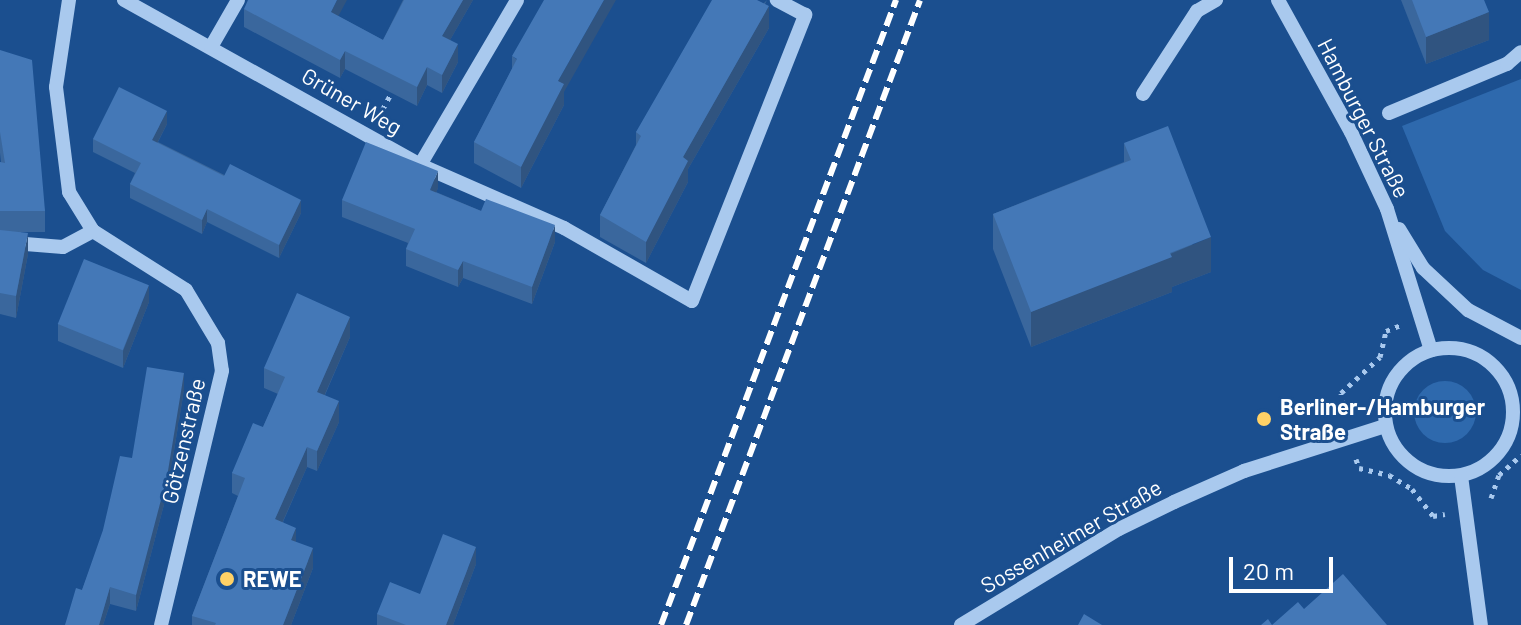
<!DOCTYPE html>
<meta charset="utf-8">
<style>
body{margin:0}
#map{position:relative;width:1521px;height:625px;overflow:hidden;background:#1b4f8f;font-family:Barlow,sans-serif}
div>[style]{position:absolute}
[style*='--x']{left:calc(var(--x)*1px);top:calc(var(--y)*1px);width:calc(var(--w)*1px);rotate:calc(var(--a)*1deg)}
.green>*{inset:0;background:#2e69ad}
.round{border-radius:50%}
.path>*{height:5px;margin-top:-2.5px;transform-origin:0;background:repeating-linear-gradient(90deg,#a9c9ee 0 4px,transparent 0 10px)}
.minor>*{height:14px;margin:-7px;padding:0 7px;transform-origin:7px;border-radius:7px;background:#a9c9ee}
.minor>.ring{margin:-7px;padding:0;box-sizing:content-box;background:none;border:14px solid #a9c9ee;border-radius:50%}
.rail>*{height:6px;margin-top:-3px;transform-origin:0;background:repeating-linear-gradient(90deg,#fff 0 14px,transparent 0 20px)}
.wall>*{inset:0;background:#3a679d}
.shaded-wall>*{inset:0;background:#305480}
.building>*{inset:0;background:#4478b7;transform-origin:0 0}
.dots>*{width:22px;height:22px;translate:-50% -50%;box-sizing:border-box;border:4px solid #1b4f8f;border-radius:50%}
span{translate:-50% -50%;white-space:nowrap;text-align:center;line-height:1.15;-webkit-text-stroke:6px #1b4f8f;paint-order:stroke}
.street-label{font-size:22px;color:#fff}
.poi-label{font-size:22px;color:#fff;font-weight:700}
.left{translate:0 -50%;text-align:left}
.scale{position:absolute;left:1229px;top:557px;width:104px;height:36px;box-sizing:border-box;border:4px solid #fff;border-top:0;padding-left:10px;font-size:24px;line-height:28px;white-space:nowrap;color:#fff;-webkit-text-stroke:6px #1b4f8f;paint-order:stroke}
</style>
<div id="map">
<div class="green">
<i style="clip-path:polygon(1521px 79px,1521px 290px,1483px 270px,1445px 231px,1402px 126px)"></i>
<i class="round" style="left:1414px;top:381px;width:62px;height:62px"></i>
</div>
<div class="path">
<i style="--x:378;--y:118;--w:30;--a:-62"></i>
<i style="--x:1345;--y:414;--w:21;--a:-101"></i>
<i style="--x:1341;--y:393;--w:53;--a:-42.7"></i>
<i style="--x:1380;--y:357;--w:27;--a:-77"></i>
<i style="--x:1386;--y:331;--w:16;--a:-22"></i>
<i style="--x:1356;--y:459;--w:9;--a:72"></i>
<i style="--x:1359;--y:468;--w:31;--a:13"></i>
<i style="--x:1389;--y:475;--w:27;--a:31"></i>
<i style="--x:1412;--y:489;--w:34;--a:52"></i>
<i style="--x:1433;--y:516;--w:12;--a:-9"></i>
<i style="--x:1491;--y:498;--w:24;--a:-71"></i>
<i style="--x:1499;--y:475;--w:30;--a:-42"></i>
</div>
<div class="minor">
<i style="--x:69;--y:0;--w:88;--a:98.5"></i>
<i style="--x:56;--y:87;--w:106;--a:82.9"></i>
<i style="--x:69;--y:192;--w:46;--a:58.4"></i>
<i style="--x:93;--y:231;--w:110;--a:32.4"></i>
<i style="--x:186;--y:290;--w:62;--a:58.9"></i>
<i style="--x:218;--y:343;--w:28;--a:82"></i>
<i style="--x:222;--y:371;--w:261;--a:103.5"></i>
<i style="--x:124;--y:0;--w:339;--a:29.1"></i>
<i style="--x:420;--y:165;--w:157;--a:23.6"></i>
<i style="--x:564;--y:228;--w:147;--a:29.7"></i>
<i style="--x:692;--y:301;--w:308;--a:-68.4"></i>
<i style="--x:805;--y:15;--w:32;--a:-152"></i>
<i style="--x:1278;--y:0;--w:151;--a:61.1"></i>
<i style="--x:1351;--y:132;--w:85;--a:64.9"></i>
<i style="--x:1387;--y:209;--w:148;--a:72.7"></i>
<i style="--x:211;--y:47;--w:54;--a:-60.1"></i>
<i style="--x:1143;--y:94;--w:99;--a:-57"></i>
<i style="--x:1197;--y:11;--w:22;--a:-30"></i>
<i style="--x:1389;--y:113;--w:128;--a:-22.6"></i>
<i style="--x:1507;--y:64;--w:18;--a:-41"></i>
<i style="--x:420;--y:165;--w:191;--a:-59.5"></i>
<i style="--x:1399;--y:229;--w:46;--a:58.4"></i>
<i style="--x:1423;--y:268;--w:62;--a:43"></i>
<i style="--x:1468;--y:310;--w:60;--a:27.8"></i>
<i style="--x:0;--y:242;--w:63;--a:4.5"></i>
<i style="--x:63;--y:247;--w:34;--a:-28"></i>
<i class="ring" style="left:1385px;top:348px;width:114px;height:114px"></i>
<i style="--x:1461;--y:476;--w:150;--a:82.4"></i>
<i style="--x:961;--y:625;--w:185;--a:-31.3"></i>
<i style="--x:1119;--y:529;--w:61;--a:-26.1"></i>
<i style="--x:1174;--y:502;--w:77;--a:-23.9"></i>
<i style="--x:1244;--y:471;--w:148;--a:-17.7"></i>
</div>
<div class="rail">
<i style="--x:661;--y:625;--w:668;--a:-69.39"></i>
<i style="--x:686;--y:625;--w:667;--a:-69.47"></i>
</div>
<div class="wall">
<i style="clip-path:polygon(403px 0,473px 0,450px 40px,458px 62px,442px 93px,427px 85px,417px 106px,345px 69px,340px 78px,244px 27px,244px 9px,338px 16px,383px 40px)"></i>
<i style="clip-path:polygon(767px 0,765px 4px,769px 28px,688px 169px,688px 182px,646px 263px,600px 237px,600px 215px,636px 145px,636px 132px)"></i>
<i style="clip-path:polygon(1401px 0,1484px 0,1489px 40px,1426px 64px)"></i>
<i style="clip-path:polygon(0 50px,45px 211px,45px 232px,21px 232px,28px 254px,16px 318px,0 314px,0 162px,1px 162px,0 153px)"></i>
<i style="clip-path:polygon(512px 56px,564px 92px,564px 105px,521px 188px,474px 163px,474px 142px,512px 69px)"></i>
<i style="clip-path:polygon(167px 124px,158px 142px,301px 213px,279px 258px,207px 222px,202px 234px,130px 198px,130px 184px,135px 173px,93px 152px,93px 139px)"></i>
<i style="clip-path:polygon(1124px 143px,1211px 272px,1172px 287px,1172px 292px,1031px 347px,993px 249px,993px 214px,1124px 162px)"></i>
<i style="clip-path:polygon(438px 188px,436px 192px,555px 242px,532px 304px,463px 278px,458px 287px,406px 266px,406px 249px,408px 243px,342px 217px,342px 200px)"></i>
<i style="clip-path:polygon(149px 302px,123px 368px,58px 341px,58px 324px)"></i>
<i style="clip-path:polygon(350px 337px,325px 395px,339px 422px,317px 471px,307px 467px,283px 522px,313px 568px,291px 625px,192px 625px,192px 616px,238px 496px,232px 493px,232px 473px,263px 427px,278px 394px,264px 388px,264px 368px)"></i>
<i style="clip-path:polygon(184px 390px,167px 493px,136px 611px,110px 604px,103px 625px,65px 625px,82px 590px,132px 458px)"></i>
<i style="clip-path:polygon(476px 564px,453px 625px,377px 625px,377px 614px,420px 594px)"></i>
</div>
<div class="shaded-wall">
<i style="clip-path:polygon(337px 0,347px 0,331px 30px,331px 12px)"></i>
<i style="clip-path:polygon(463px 0,473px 0,442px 54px,442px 36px)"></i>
<i style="clip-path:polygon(604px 0,616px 0,564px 92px,564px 105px,521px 188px,521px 167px,558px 81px)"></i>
<i style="clip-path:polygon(769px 6px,769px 28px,688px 169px,688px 182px,646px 263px,646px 242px,683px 157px)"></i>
<i style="clip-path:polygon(1489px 12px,1489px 40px,1426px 64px,1426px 37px)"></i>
<i style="clip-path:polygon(458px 44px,458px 62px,442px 93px,442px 75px)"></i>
<i style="clip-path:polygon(345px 51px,345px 69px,340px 78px,340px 60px)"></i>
<i style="clip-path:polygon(427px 67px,427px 85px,417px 106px,417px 87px)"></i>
<i style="clip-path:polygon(167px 111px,167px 124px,152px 153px,152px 140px)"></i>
<i style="clip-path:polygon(438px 171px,438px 188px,430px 207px,430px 190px)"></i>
<i style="clip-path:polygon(301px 200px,301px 213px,279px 258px,279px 245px)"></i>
<i style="clip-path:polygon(207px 209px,207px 222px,202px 234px,202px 220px)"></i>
<i style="clip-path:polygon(555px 225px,555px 242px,532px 304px,532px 287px)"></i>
<i style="clip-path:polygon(28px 233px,28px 254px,16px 318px,16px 296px)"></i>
<i style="clip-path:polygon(1211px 237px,1211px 272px,1172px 287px,1172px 292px,1031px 347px,1031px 312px)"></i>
<i style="clip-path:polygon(463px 261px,463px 278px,458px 287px,458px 270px)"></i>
<i style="clip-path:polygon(149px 285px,149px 302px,123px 368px,123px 351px)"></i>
<i style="clip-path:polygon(350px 317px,350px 337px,317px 412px,317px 392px)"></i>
<i style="clip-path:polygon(184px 373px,184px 390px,167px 493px,136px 611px,136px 595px)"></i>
<i style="clip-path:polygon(339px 401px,339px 422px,317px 471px,317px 451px)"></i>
<i style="clip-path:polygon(307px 447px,307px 467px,275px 539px,275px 519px)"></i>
<i style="clip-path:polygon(296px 528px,296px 548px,291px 540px)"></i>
<i style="clip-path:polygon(476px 547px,476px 564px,453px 625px,446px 625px)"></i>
<i style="clip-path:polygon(313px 548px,313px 568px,291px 625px,283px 625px)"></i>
<i style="clip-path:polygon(110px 587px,110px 604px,103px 625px,99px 625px)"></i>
</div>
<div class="building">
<i style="clip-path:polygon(248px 0,337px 0,331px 12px,383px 40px,404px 0,463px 0,442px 36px,458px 44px,442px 75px,427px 67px,417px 87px,345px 51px,340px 60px,244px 9px)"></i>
<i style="clip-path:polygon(544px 0,604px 0,558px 81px,564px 84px,521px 167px,474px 142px,517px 59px,512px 56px)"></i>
<i style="clip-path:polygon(712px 0,757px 0,769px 6px,683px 157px,688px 161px,646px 242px,600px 215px,641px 136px,636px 132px)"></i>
<i style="clip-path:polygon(1412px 0,1484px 0,1489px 12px,1426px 37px)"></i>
<i style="clip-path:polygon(0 50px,32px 60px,45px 211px,0 211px,0 162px,5px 163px,0 132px)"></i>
<i style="clip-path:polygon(119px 87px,167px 111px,152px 140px,224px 176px,230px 164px,301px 200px,279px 245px,207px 209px,202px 220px,130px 184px,141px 163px,93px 139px)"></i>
<i style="clip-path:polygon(1168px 126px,1211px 237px,1170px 253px,1172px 257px,1031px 312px,993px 214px,1131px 160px,1124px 143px)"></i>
<i style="clip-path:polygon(366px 142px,438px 171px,430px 190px,481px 211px,486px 199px,555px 225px,532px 287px,463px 261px,458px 270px,406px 249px,415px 229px,342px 200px)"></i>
<i style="clip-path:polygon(0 230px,28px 233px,16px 296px,0 293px)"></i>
<i style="left:84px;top:259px;width:70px;height:70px;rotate:22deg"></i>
<i style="clip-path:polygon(297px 293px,350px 317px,317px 392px,339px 401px,317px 451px,307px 447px,275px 519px,296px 528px,291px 540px,313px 548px,283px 625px,215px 625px,216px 623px,192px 616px,245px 478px,232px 473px,253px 423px,263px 427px,285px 377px,264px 368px)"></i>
<i style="clip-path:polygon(147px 367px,184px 373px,167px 477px,136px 595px,110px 587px,99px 625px,65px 625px,76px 588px,82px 590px,103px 530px,120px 456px,132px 458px)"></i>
<i style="clip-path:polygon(443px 534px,476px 547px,446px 625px,406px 625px,377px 614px,390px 582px,420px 594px)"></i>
<i style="clip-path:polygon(1343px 574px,1387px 625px,1261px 625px,1268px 619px,1272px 625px,1298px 602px,1304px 609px)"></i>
<i style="clip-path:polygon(1084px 614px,1102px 625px,1078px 625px)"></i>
</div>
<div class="dots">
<i style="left:1264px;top:419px;background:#ffd166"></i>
<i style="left:227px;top:579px;background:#ffd166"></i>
</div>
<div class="street-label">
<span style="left:352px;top:101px;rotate:30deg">Grüner Weg</span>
<span style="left:1364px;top:118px;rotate:63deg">Hamburger Straße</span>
<span style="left:183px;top:441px;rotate:-77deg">Götzenstraße</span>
<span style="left:1071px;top:536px;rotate:-30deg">Sossenheimer Straße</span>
</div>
<div class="poi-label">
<span class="left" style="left:1280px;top:419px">Berliner-/Hamburger<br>Straße</span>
<span class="left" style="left:243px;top:579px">REWE</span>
</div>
<div class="scale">20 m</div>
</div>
